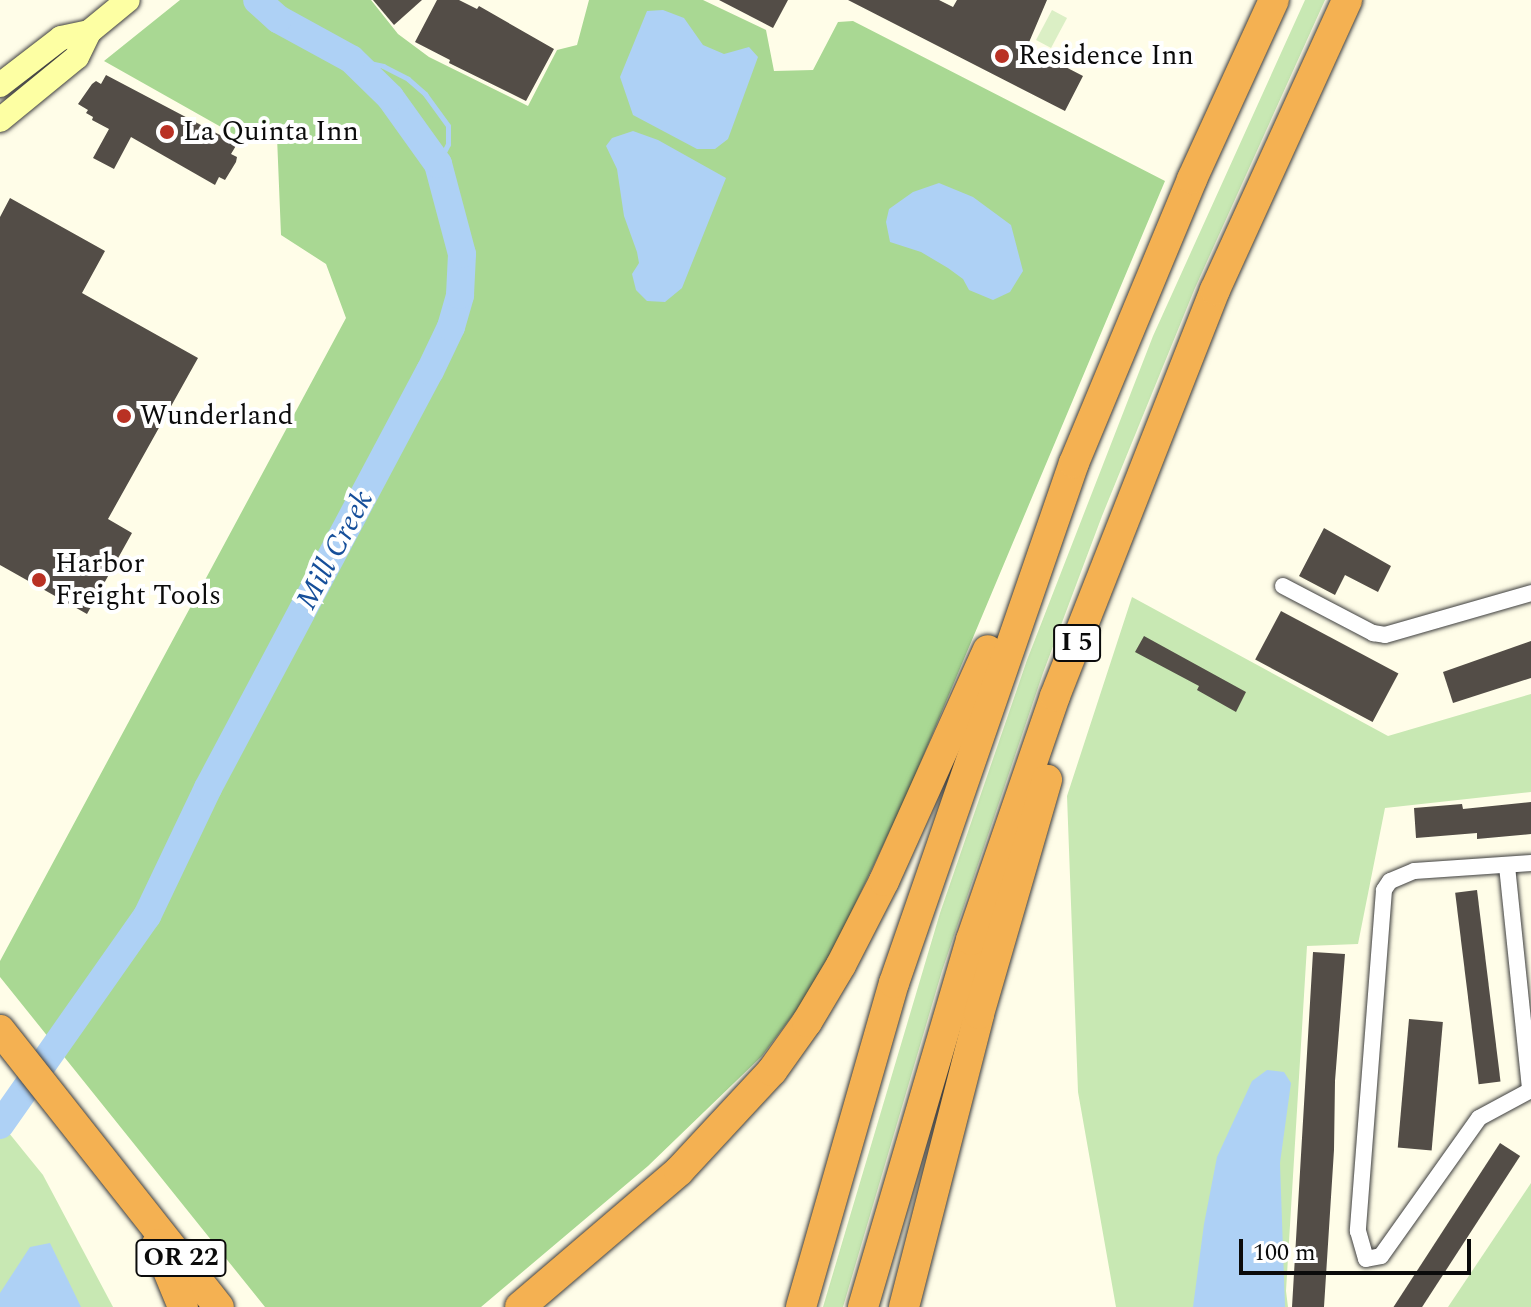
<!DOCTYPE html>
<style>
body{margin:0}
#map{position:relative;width:1531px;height:1307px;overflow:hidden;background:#fffde8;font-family:Spectral,serif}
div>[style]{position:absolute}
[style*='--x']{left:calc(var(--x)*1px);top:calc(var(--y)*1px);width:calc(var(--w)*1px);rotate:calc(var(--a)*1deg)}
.green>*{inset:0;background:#c8e8b3}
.forest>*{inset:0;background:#a9d893}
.pitch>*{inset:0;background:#dbefc5;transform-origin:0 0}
.water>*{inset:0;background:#aed1f5}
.stream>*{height:5px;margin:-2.5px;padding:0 2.5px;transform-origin:2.5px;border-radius:2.5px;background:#aed1f5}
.river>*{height:28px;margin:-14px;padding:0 14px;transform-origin:14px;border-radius:14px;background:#aed1f5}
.building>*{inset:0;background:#534d47;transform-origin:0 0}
.roads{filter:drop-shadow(0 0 2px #3e3e3e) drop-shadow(0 0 2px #3e3e3e)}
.street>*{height:16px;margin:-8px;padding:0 8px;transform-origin:8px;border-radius:8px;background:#fff}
.secondary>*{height:24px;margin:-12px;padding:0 12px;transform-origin:12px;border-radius:12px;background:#fdffa3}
.highway>*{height:30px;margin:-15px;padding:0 15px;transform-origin:15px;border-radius:15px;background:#f4b152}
.dots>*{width:22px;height:22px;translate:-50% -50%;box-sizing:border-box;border:4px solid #fff;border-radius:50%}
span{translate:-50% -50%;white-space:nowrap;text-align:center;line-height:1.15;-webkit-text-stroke:8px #fff;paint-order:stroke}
.shield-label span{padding:2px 6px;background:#fff;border:2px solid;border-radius:6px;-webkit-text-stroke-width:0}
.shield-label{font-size:26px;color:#0b0b0b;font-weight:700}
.poi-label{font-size:28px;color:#0b0b0b}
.left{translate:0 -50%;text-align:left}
.water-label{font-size:30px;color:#164f9a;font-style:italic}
.scale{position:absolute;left:1239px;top:1239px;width:232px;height:36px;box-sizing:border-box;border:4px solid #0b0b0b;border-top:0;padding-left:10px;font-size:24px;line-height:28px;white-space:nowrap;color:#0b0b0b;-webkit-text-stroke:6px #fff;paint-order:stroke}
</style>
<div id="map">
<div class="green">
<i style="clip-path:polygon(1305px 0,1325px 0,1195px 288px,1102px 516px,1043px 673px,942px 971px,843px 1307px,823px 1307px,940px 913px,1027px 660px,1153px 336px)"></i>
<i style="clip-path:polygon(1132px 597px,1388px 736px,1531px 694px,1531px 792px,1385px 808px,1358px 944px,1307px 946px,1286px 1291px,1288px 1307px,1116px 1307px,1078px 1092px,1067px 796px)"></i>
<i style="clip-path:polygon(0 1122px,43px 1175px,113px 1307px,0 1307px)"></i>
<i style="clip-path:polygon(1531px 1183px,1531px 1307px,1448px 1307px)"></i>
</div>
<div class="forest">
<i style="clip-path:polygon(180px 0,371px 0,398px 34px,429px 57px,528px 106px,557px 50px,577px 45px,589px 0,703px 0,766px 30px,774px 71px,813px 70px,838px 22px,853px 21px,1165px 181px,906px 797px,838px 940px,801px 1004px,762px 1056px,648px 1166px,481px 1307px,265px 1307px,0 977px,0 961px,346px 318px,326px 264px,281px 235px,277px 137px,237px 136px,104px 61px)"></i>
</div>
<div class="pitch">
<i style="left:1052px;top:10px;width:17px;height:34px;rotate:28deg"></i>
</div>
<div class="water">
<i style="clip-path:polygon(663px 10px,684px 18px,703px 45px,724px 54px,749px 47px,758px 57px,728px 139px,715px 149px,697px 149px,633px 115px,620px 77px,647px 11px)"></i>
<i style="clip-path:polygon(633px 131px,658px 140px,726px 178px,682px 288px,665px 302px,647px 301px,636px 290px,632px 274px,639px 263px,637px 252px,624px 216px,617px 169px,606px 146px,612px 138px)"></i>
<i style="clip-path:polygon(939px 183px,973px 197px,1011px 225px,1023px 271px,1010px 292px,993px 300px,969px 290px,963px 279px,948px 268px,921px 252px,890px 242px,886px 222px,889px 209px,913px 192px)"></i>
<i style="clip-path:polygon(1267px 1070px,1284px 1072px,1291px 1083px,1280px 1163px,1285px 1307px,1193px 1307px,1204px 1224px,1217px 1157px,1252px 1081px)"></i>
<i style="clip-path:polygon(50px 1243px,81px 1307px,0 1307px,0 1293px,30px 1247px)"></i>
</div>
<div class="stream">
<i style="--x:351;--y:59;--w:33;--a:12"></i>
<i style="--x:383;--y:66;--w:28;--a:27"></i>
<i style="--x:408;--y:79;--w:23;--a:41"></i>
<i style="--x:425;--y:94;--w:39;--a:54"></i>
<i style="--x:448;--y:126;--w:18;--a:90"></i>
<i style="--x:448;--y:144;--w:22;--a:117"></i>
</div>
<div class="river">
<i style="--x:0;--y:1125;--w:256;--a:-54.9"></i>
<i style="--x:147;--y:916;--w:142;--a:-64.5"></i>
<i style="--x:208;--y:788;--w:472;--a:-62"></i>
<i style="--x:430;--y:371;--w:49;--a:-64.5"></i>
<i style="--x:451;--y:327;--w:33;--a:-74"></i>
<i style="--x:460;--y:295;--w:41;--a:-87.2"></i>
<i style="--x:462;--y:254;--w:93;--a:-104.9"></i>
<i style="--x:438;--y:164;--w:82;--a:-125.6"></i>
<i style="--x:390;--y:97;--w:54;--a:-135.7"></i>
<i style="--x:351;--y:59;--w:83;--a:-151.3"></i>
<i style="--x:278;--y:19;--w:28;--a:-138"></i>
</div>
<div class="building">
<i style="clip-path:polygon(373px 0,422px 0,394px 25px)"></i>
<i style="clip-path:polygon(437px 0,459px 0,477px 9px,479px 6px,554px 49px,526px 101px,449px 63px,450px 60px,415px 42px)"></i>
<i style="clip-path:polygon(719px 0,788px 0,773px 28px)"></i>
<i style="clip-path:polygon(848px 0,939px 0,953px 7px,957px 0,1047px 0,1027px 47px,1083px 76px,1065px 111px)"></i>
<i style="clip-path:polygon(106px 75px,237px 144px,231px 154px,237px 157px,236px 162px,225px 180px,219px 177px,215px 185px,131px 137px,114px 169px,93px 158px,109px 129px,92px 120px,93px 117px,86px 113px,88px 110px,78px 104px,92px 84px,96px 81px,101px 84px)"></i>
<i style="clip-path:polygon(10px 198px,105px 251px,82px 293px,198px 358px,108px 519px,132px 533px,87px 614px,0 565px,0 217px)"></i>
<i style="clip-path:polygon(1324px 528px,1391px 566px,1378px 592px,1345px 575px,1335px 595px,1299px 576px)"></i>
<i style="left:1281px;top:611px;width:133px;height:55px;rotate:28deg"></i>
<i style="clip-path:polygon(1144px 636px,1246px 692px,1236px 712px,1197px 690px,1199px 686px,1135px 652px)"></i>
<i style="clip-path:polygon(1531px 641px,1531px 678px,1453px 703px,1443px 672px)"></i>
<i style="clip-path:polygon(1531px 802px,1531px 834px,1477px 839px,1477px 833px,1416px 838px,1414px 808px,1462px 804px,1463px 809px)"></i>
<i style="left:1477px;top:890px;width:193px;height:22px;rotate:83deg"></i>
<i style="clip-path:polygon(1313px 952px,1345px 954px,1335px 1081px,1334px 1150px,1324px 1307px,1292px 1307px)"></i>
<i style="left:1409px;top:1019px;width:34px;height:129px;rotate:5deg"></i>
<i style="left:1500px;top:1143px;width:24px;height:196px;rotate:33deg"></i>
</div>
<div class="roads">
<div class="street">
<i style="--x:1283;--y:586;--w:102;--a:27.6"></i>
<i style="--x:1373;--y:633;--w:12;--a:9"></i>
<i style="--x:1385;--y:635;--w:152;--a:-16"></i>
<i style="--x:1531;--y:863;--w:117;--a:176.1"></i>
<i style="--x:1414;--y:871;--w:26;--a:157"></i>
<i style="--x:1390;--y:881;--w:11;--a:124"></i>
<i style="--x:1384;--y:890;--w:342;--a:94.4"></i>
<i style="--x:1358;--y:1231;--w:29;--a:74"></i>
<i style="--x:1366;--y:1259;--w:15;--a:-11"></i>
<i style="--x:1381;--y:1256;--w:169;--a:-54.6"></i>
<i style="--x:1479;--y:1118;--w:59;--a:-28.3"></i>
<i style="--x:1507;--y:866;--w:225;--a:84.1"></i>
</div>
<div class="secondary">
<i style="--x:0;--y:85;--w:77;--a:-37.6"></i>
<i style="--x:61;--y:38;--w:29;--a:-12"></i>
<i style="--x:0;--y:120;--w:99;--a:-39.3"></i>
<i style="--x:77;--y:57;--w:28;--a:-64"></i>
<i style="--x:89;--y:32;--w:50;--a:-39.4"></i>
</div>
<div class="highway">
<i style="--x:0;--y:1030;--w:353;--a:51.7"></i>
<i style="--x:157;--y:1244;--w:68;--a:67.6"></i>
<i style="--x:520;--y:1307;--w:209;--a:-40.5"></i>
<i style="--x:679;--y:1171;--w:137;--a:-47.1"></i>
<i style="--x:772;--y:1071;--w:60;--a:-54.5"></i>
<i style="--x:807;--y:1022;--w:66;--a:-59.2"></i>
<i style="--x:841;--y:965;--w:94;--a:-62.9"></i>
<i style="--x:884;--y:881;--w:253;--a:-65.8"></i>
<i style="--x:801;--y:1307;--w:337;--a:-74"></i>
<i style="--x:894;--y:983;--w:550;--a:-70.91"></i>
<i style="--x:1074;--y:463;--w:308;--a:-67.4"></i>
<i style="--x:1192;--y:179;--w:197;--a:-65.4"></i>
<i style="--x:863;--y:1307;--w:383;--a:-73.6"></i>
<i style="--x:971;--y:940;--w:258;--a:-71"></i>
<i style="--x:1055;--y:696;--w:436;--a:-68.5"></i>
<i style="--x:1215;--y:290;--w:319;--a:-65.5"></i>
<i style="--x:904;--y:1307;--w:302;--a:-75.6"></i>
<i style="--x:979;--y:1014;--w:244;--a:-73.8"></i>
</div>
</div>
<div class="dots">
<i style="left:1002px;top:56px;background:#b93124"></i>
<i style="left:167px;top:132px;background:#b93124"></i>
<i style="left:124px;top:416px;background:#b93124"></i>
<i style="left:39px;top:580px;background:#b93124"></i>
</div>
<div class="shield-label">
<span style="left:1077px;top:643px">I 5</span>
<span style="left:181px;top:1258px">OR 22</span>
</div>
<div class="poi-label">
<span class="left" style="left:1018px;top:56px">Residence Inn</span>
<span class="left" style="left:183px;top:132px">La Quinta Inn</span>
<span class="left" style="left:140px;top:416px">Wunderland</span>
<span class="left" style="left:55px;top:580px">Harbor<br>Freight Tools</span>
</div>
<div class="water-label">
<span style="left:335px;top:550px;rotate:-62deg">Mill Creek</span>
</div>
<div class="scale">100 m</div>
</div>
